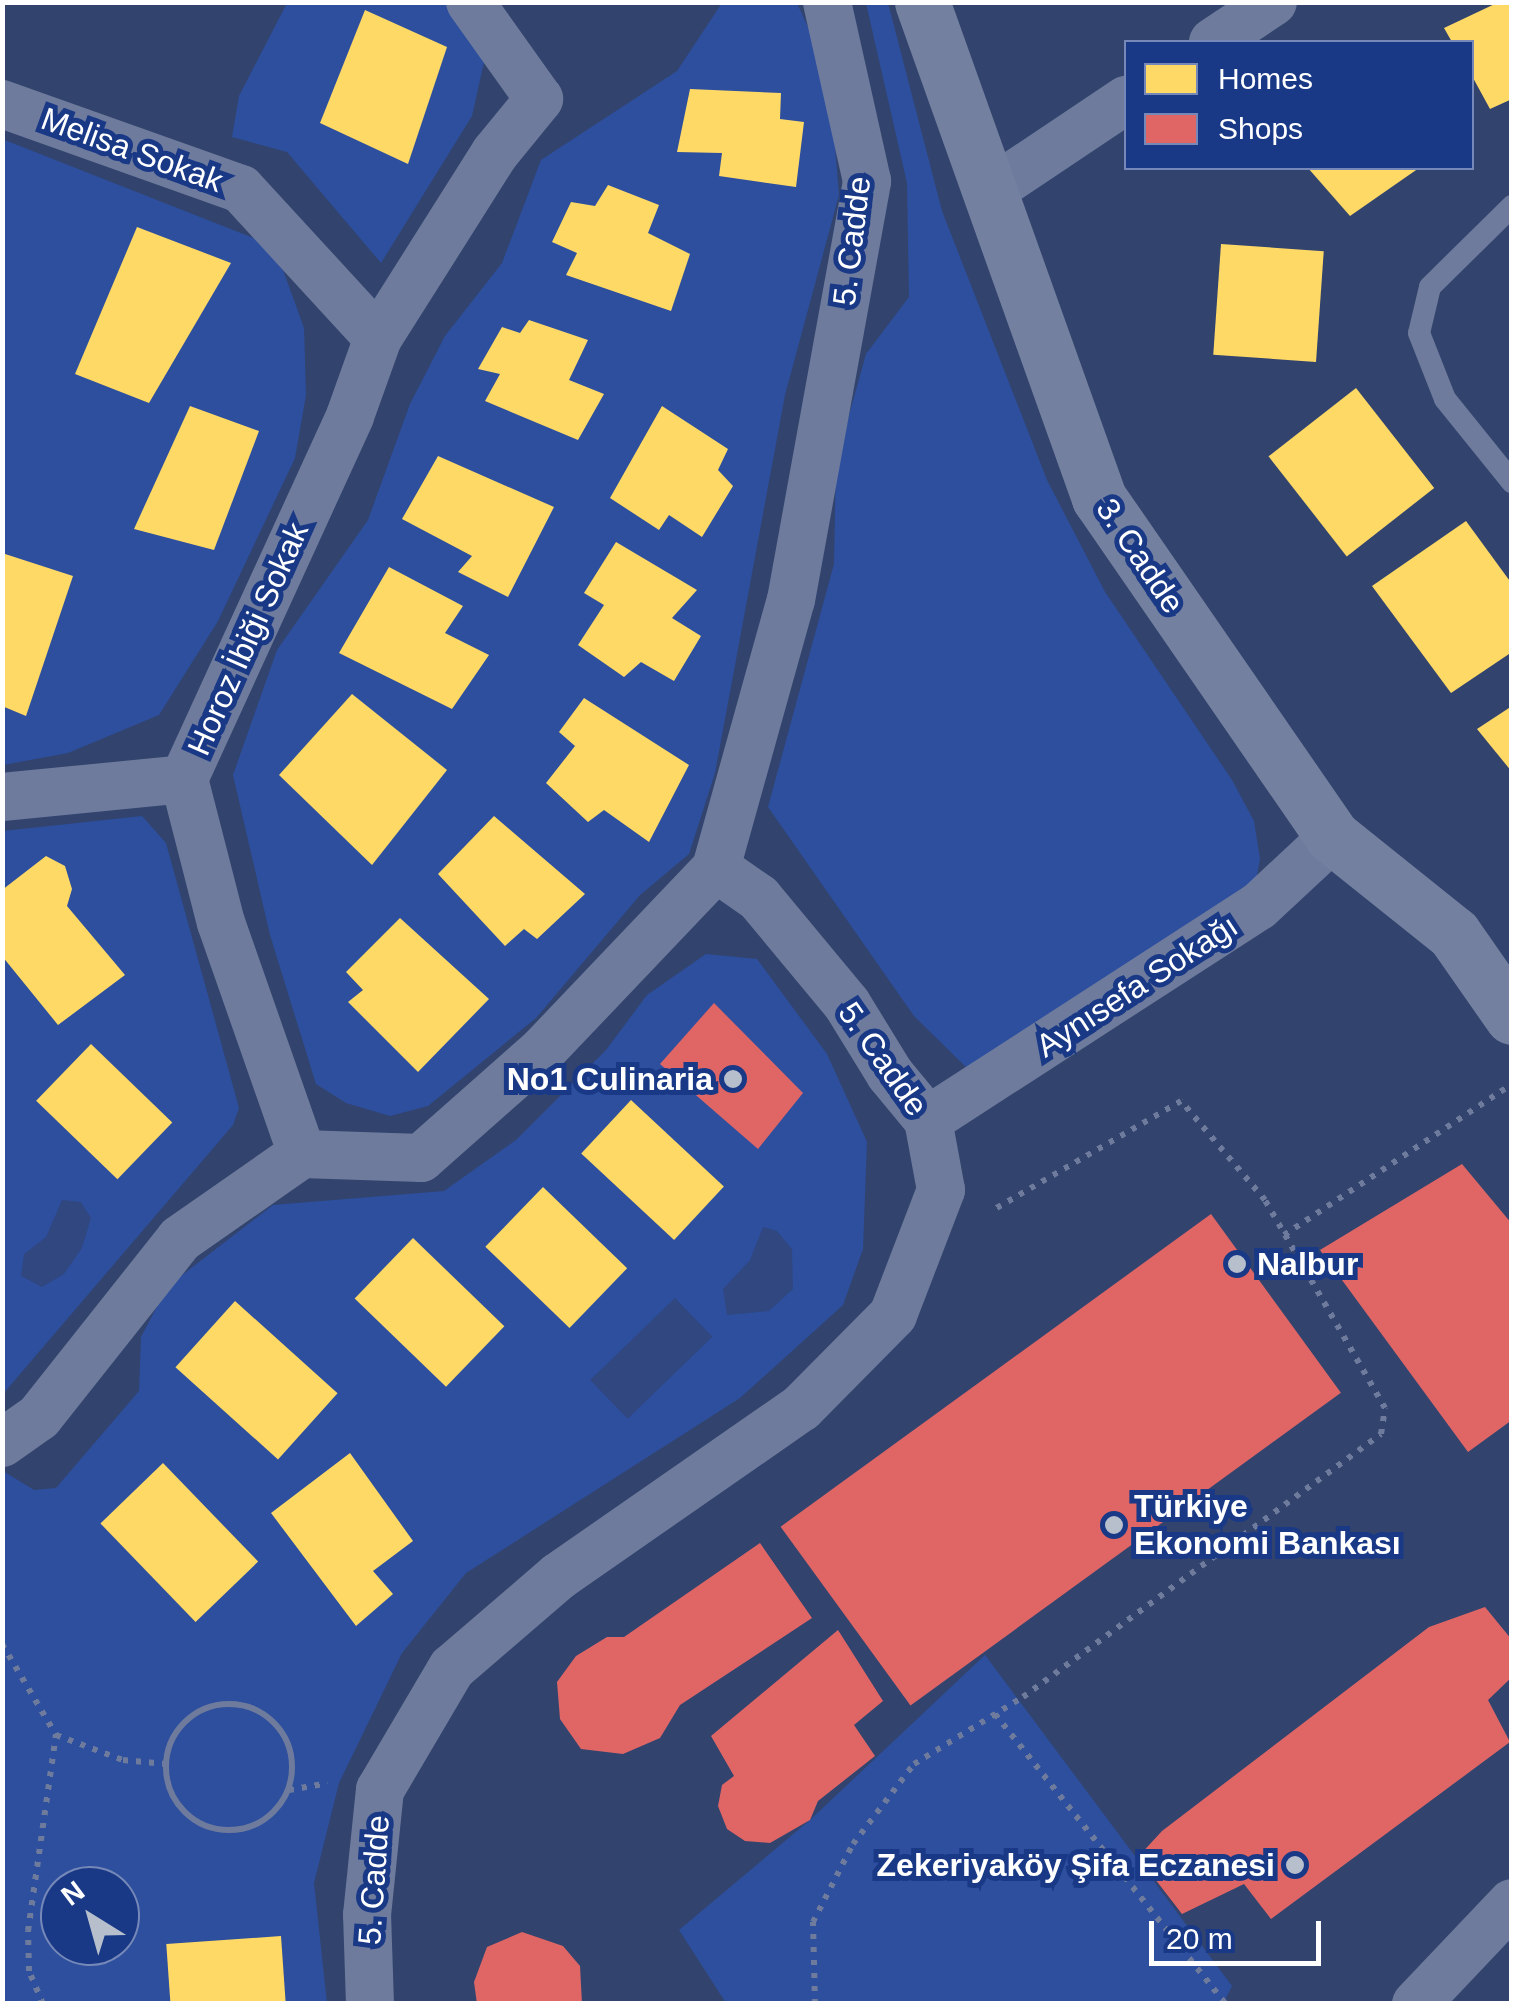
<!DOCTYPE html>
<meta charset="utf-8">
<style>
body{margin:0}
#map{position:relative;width:1514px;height:2006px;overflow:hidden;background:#32446e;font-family:Arial,sans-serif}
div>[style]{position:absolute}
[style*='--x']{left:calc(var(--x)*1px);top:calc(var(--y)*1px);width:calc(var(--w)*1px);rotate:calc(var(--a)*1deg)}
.green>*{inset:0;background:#2d4f9e}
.water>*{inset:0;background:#304780;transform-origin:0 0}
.homes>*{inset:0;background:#ffd966;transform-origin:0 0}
.shops>*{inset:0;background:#e06666;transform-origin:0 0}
.path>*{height:6px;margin-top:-3px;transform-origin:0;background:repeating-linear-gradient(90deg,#6e7b9c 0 5px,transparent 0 13px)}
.path>.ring{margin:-3px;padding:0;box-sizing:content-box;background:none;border:6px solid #6e7b9c;border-radius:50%}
.service>*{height:22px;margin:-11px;padding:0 11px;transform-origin:11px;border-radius:11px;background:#6e7b9c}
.minor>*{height:48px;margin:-24px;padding:0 24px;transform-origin:24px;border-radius:24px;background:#6e7b9c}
.secondary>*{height:55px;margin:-27.5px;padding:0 27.5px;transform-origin:27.5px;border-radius:27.5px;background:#7480a0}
.dots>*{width:28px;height:28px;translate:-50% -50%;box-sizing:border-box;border:5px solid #193987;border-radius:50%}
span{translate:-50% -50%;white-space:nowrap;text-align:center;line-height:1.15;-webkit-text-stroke:10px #193987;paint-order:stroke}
.street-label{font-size:32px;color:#fff}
.poi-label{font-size:32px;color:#fff;font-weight:700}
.right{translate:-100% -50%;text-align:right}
.left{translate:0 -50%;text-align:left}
.frame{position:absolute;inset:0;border:5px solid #fff;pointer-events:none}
.legend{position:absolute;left:1124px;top:40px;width:350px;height:130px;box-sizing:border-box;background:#193987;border:2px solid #7588b7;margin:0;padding:12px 18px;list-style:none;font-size:30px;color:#fff}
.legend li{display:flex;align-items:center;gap:20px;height:50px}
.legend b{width:50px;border:2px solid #7588b7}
.north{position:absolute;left:40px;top:1866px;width:100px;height:100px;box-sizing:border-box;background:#193987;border:2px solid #7588b7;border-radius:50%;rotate:323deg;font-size:28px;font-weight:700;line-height:40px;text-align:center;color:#fff}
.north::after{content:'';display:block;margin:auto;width:35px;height:45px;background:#b7becc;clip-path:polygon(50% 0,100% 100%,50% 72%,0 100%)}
.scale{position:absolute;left:1149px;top:1921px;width:172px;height:45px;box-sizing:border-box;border:5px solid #fff;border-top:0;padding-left:12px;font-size:30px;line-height:35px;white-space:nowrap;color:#fff;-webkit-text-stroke:8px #193987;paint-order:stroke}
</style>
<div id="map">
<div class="green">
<i style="clip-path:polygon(287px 3px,447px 3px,484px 62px,472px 116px,381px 263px,287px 152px,232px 137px,239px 96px)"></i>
<i style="clip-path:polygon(722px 3px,797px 3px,829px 73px,839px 195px,785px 395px,715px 773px,689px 854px,640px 895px,536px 1018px,428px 1106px,390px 1116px,346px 1103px,316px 1084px,270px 935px,233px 775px,277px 650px,368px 520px,410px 404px,445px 336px,502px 263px,541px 160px,677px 71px)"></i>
<i style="clip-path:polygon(866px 3px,888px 3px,942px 211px,1047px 480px,1105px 592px,1232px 780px,1254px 821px,1260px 859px,1255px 886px,969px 1070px,914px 1016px,768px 807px,834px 564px,836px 462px,866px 354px,909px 297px,907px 183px)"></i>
<i style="clip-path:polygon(2px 139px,256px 239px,283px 270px,304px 328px,306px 395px,295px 458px,218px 621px,159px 715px,68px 753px,3px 765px)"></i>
<i style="clip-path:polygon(142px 816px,166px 843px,239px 1108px,233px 1125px,3px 1394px,3px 831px)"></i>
<i style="clip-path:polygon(evenodd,706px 954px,757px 959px,827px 1054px,867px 1142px,863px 1249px,843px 1305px,740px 1398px,466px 1573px,402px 1653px,339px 1783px,314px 1883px,327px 2003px,3px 2004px,3px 1471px,34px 1490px,56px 1488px,139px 1391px,141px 1337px,168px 1286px,273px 1205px,444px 1191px,516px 1140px,606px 1050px,647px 995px,706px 954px,60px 1886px,120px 1886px,120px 1946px,60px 1946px,60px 1886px)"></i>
<i style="clip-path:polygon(985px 1655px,1232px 1986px,1223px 2004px,726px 2003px,679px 1930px,810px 1820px)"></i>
</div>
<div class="water">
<i style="clip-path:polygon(62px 1200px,81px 1202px,91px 1218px,82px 1248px,64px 1274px,42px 1287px,21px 1276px,24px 1254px,46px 1237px)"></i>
<i style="clip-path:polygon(763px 1227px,777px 1231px,792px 1249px,793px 1289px,769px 1311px,727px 1315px,723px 1289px,750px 1260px)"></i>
<i style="left:675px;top:1298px;width:54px;height:118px;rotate:46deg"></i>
</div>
<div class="homes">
<i style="clip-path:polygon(1499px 2px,1512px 2px,1512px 99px,1490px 109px,1472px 76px,1472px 42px,1452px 42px,1444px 28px)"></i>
<i style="clip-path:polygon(365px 10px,447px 47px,408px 164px,320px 123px)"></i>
<i style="clip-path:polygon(690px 89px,781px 93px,780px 119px,804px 122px,796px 187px,719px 176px,722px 153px,677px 152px)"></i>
<i style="clip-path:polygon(1308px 168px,1419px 168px,1350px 216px)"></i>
<i style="clip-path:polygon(608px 185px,659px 205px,648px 233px,690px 254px,671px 311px,566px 275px,577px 253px,552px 242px,571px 202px,595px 206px)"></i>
<i style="clip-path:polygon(137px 227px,231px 263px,149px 403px,75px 374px)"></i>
<i style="left:1221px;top:244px;width:103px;height:111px;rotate:4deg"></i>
<i style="clip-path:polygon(529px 320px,588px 340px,569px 380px,604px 394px,578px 440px,485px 401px,500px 374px,478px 369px,502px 327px,520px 333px)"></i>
<i style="left:1356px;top:388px;width:127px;height:111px;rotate:52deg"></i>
<i style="clip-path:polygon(190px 406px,259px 431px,214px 550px,134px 529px)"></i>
<i style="clip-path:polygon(662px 406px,728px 449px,718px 470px,733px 486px,702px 537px,669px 515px,659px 530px,610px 498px)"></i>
<i style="clip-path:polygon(438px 456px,554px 507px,508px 597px,458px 572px,472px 556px,402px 519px)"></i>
<i style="clip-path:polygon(1466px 521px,1512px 584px,1512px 652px,1451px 693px,1372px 586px)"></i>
<i style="clip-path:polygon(616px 542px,697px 590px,672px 618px,701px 636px,674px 681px,641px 662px,624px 677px,578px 645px,604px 605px,584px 593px)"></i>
<i style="clip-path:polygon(2px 553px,73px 576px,26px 716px,2px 706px)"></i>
<i style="clip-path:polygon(389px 567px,463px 606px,445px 633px,489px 655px,452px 709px,339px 653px)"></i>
<i style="clip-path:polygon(352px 694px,447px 770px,372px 865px,279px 775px)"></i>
<i style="clip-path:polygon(584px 698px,689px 765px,649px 842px,604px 810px,588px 822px,546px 783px,575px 746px,559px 732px)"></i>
<i style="clip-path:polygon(1512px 706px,1512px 772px,1477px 729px)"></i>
<i style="clip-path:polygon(494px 816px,585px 894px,537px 939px,524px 929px,505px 946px,438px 874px)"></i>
<i style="clip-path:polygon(46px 856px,65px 866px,72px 889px,67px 906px,125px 975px,58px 1025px,2px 956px,2px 890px)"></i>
<i style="clip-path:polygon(400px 918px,489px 999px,418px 1072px,348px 1002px,363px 990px,346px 972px)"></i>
<i style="left:91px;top:1044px;width:113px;height:79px;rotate:44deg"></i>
<i style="left:631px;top:1100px;width:127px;height:73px;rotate:43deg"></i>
<i style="left:543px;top:1187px;width:117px;height:83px;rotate:44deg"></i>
<i style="left:413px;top:1238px;width:127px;height:84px;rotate:44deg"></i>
<i style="left:235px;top:1301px;width:138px;height:89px;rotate:42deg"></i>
<i style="clip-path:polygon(350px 1453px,413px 1541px,373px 1571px,393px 1594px,356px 1626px,271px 1513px)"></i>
<i style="left:163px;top:1463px;width:137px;height:87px;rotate:46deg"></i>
<i style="left:281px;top:1936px;width:68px;height:115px;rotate:86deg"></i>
</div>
<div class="shops">
<i style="clip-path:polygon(714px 1003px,803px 1093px,758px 1149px,660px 1064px)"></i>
<i style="clip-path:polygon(1462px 1164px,1512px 1224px,1512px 1420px,1468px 1452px,1320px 1250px)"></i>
<i style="left:1211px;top:1214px;width:221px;height:532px;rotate:54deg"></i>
<i style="clip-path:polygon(760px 1543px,812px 1618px,680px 1705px,660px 1738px,623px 1754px,581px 1749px,560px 1719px,557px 1682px,576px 1656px,607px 1637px,624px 1637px)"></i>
<i style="clip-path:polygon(1485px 1607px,1512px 1640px,1512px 1677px,1488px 1700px,1510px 1742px,1271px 1919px,1244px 1884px,1182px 1914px,1138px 1857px,1162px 1831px,1429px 1627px)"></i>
<i style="clip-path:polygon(838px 1630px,883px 1701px,854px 1725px,875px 1756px,818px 1801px,810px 1820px,770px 1843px,745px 1841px,727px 1829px,718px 1806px,722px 1785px,734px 1776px,711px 1736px)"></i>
<i style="clip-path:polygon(522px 1932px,563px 1946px,580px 1966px,582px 2004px,477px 2004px,474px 1982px,487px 1947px)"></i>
</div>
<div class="path">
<i style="--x:1284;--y:1235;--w:273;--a:-33.5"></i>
<i style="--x:2;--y:1644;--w:106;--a:59.3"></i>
<i style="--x:56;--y:1735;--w:72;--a:20.5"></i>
<i style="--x:123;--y:1760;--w:43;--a:5.3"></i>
<i class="ring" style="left:166px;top:1704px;width:120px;height:120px"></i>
<i style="--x:995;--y:1714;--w:371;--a:51.5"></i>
<i style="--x:289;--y:1790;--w:39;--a:-10"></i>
<i style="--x:43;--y:2004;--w:36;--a:-113"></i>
<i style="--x:29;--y:1971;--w:40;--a:-91.4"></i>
<i style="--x:28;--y:1931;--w:198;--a:-81.9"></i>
<i style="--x:815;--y:2004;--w:82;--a:-91.4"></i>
<i style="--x:813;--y:1922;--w:88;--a:-62.9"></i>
<i style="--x:853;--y:1844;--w:101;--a:-52.7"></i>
<i style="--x:914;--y:1764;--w:128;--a:-31.6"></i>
<i style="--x:1023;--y:1697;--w:444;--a:-36.3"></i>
<i style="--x:1381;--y:1434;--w:26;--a:-81"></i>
<i style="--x:1385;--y:1408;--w:240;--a:-120"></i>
<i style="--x:1265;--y:1200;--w:130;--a:-130.3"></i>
<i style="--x:1181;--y:1101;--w:220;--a:149.9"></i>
</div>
<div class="service">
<i style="--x:1512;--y:206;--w:115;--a:135.4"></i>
<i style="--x:1430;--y:287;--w:47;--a:103.4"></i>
<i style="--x:1419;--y:333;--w:71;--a:68.5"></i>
<i style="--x:1445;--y:399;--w:107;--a:51.1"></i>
</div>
<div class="minor">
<i style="--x:1213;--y:42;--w:72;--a:-33.7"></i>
<i style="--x:2;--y:104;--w:254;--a:19.6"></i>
<i style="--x:241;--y:189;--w:202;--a:47.4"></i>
<i style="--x:990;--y:191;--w:164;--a:-33.8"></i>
<i style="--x:2;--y:797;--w:183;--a:-5.6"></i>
<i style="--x:928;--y:1120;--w:394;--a:-32.9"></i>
<i style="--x:1259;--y:906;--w:101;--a:-43"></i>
<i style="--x:302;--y:1154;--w:245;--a:-109.3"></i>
<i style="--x:221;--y:923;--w:149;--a:-104.4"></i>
<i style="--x:184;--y:779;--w:399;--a:-65.4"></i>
<i style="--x:350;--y:416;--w:83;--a:-70.3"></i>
<i style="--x:378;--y:338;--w:219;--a:-57.7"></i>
<i style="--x:495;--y:153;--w:70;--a:-50.8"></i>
<i style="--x:539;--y:99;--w:119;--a:-125.4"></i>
<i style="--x:2;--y:1443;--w:45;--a:-35.1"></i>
<i style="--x:39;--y:1417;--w:227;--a:-51.6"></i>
<i style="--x:180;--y:1239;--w:149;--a:-34.9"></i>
<i style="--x:302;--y:1154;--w:119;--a:1.9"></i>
<i style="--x:421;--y:1158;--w:162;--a:-41.5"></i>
<i style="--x:542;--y:1051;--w:253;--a:-46.4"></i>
<i style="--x:370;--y:2004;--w:89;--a:-91.9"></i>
<i style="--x:367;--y:1915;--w:126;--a:-84.1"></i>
<i style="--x:380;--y:1790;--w:142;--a:-59.5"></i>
<i style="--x:452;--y:1668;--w:141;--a:-40.7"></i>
<i style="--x:559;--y:1576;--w:295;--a:-34.8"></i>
<i style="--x:801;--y:1408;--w:131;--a:-45.3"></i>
<i style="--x:893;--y:1315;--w:134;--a:-69"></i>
<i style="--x:941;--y:1190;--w:71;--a:-100.5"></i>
<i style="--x:928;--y:1120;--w:60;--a:-129.6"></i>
<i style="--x:890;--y:1074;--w:82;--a:-121.6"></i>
<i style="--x:847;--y:1004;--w:138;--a:-129.7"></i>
<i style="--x:759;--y:898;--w:52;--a:-145.1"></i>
<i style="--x:716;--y:868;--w:278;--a:-74.4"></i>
<i style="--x:791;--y:600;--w:426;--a:-79.7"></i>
<i style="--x:867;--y:181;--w:183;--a:-102.6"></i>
<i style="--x:1416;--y:2004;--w:139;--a:-46.5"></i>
</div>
<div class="secondary">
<i style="--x:922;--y:2;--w:527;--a:70.36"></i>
<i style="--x:1099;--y:498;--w:412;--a:55.4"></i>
<i style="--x:1333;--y:837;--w:155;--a:38.7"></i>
<i style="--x:1454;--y:934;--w:101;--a:55.1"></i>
</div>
<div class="dots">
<i style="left:733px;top:1079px;background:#b7becc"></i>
<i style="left:1237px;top:1264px;background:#b7becc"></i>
<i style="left:1114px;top:1525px;background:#b7becc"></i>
<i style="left:1295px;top:1865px;background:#b7becc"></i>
</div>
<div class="street-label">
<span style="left:132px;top:150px;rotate:20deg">Melisa Sokak</span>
<span style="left:852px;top:241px;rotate:-83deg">5. Cadde</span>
<span style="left:1140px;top:556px;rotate:56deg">3. Cadde</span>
<span style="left:248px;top:639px;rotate:-66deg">Horoz İbiği Sokak</span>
<span style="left:1137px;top:986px;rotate:-33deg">Aynısefa Sokağı</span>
<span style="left:883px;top:1059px;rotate:55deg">5. Cadde</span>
<span style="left:374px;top:1880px;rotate:-86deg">5. Cadde</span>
</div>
<div class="poi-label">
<span class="right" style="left:713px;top:1079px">No1 Culinaria</span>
<span class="left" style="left:1257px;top:1264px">Nalbur</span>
<span class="left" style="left:1134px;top:1525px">Türkiye<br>Ekonomi Bankası</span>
<span class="right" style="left:1275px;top:1865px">Zekeriyaköy Şifa Eczanesi</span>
</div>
<div class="frame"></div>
<ul class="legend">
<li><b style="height:28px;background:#ffd966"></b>Homes</li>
<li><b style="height:28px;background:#e06666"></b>Shops</li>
</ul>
<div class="north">N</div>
<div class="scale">20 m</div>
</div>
